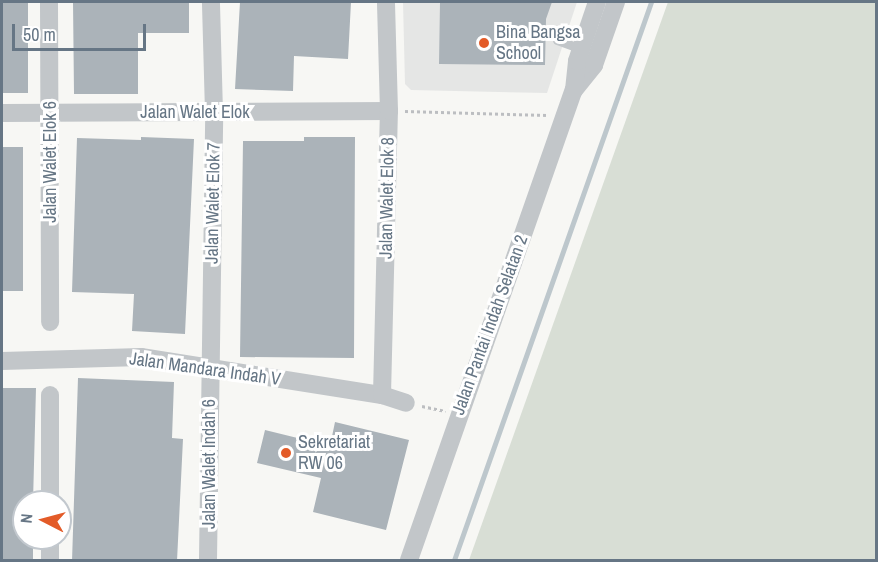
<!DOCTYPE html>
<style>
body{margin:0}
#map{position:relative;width:878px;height:562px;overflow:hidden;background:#f7f7f4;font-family:"Archivo Narrow",sans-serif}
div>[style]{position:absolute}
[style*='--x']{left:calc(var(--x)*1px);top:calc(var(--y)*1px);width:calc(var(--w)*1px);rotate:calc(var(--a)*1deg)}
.built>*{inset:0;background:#e5e6e5}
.green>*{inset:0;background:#d8ded5}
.stream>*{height:5px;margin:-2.5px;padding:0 2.5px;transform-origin:2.5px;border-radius:2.5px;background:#bdc7cc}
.building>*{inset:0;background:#abb3b9;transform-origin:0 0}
.path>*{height:3px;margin-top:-1.5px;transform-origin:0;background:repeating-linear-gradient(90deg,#bcbec1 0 3px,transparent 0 6px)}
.service>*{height:9px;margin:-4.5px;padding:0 4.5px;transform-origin:4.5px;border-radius:4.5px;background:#c2c6c9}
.minor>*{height:18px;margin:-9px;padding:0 9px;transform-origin:9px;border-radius:9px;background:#c2c6c9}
.dots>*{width:16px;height:16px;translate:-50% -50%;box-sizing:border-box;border:3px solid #fff;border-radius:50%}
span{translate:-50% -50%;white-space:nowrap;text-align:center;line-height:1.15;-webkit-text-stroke:6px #fff;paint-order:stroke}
.poi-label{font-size:18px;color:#667685}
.left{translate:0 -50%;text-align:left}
.street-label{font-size:18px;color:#667685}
.frame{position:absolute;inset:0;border:3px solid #667685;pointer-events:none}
.north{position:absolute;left:12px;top:490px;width:60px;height:60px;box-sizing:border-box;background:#fff;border:2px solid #c2c8ce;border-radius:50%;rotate:276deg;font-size:16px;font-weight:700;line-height:24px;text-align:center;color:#667685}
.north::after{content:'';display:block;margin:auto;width:21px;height:27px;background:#e35b28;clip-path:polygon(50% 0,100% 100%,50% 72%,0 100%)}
.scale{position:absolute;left:12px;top:24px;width:134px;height:27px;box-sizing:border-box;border:3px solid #667685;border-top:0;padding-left:8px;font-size:18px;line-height:21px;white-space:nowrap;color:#667685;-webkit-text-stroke:4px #fff;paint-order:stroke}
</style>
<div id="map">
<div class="built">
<i style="clip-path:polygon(403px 2px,577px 2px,547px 93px,411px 90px,405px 84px)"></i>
</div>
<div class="green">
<i style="clip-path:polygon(668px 2px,876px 2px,876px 560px,469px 560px)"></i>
</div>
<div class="stream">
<i style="--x:454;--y:560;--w:592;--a:-70.55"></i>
</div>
<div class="building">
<i style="left:2px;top:2px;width:26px;height:91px"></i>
<i style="clip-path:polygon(73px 2px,189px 2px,189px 33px,138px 33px,138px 94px,74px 94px)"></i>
<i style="clip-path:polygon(240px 2px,351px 2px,348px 59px,294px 56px,293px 91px,235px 89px)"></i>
<i style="clip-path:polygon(440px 2px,552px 2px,546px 19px,545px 65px,439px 64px)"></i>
<i style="clip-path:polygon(141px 137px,194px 139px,185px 334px,132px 331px,134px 294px,72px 292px,77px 138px,141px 140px)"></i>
<i style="clip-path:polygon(304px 137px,355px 137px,354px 358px,240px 357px,243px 141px,304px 141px)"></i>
<i style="left:2px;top:147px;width:21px;height:144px"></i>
<i style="clip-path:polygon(78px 378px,174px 382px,172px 438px,183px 439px,177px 561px,72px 561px)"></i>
<i style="clip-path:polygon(2px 388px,36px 388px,33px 502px,24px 502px,24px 538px,33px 538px,33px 561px,2px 561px)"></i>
<i style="clip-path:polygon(335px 422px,409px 440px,386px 530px,313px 512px,321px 478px,257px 463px,265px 430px,330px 446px)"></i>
</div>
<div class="path">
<i style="--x:405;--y:111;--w:143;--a:1.6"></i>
<i style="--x:422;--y:406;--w:24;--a:12"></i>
</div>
<div class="service">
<i style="--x:557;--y:40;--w:29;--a:20"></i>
</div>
<div class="minor">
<i style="--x:49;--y:2;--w:320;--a:89.8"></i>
<i style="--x:574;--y:90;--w:32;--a:-51"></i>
<i style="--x:594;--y:65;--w:67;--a:-70.8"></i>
<i style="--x:2;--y:113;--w:387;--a:-0.3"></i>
<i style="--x:2;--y:361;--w:139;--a:-1.6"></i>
<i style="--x:141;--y:357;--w:244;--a:9"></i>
<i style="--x:382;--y:395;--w:25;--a:18"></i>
<i style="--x:382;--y:395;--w:284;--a:-88.6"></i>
<i style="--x:389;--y:111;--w:109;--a:-91.6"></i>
<i style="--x:50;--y:502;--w:107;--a:-90"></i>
<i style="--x:50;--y:560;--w:22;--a:-90"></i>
<i style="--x:208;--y:560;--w:448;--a:-89.2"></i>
<i style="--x:214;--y:112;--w:110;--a:-91.6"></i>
<i style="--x:409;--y:560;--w:498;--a:-70.7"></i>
<i style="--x:574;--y:90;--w:29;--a:-84"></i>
<i style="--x:577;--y:61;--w:62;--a:-71.3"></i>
</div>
<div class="dots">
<i style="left:484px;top:43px;background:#e35b28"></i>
<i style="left:286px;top:453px;background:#e35b28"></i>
</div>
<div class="poi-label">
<span class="left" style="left:496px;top:43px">Bina Bangsa<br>School</span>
<span class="left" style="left:298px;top:453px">Sekretariat<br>RW 06</span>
</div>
<div class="street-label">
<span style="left:195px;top:112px">Jalan Walet Elok</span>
<span style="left:50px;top:162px;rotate:-90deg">Jalan Walet Elok 6</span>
<span style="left:387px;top:198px;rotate:-89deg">Jalan Walet Elok 8</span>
<span style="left:213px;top:203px;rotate:-89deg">Jalan Walet Elok 7</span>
<span style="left:490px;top:325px;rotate:-70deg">Jalan Pantai Indah Selatan 2</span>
<span style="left:205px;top:369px;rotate:8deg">Jalan Mandara Indah V</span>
<span style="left:209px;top:464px;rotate:-90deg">Jalan Walet Indah 6</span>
</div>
<div class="frame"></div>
<div class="north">N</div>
<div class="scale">50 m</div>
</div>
